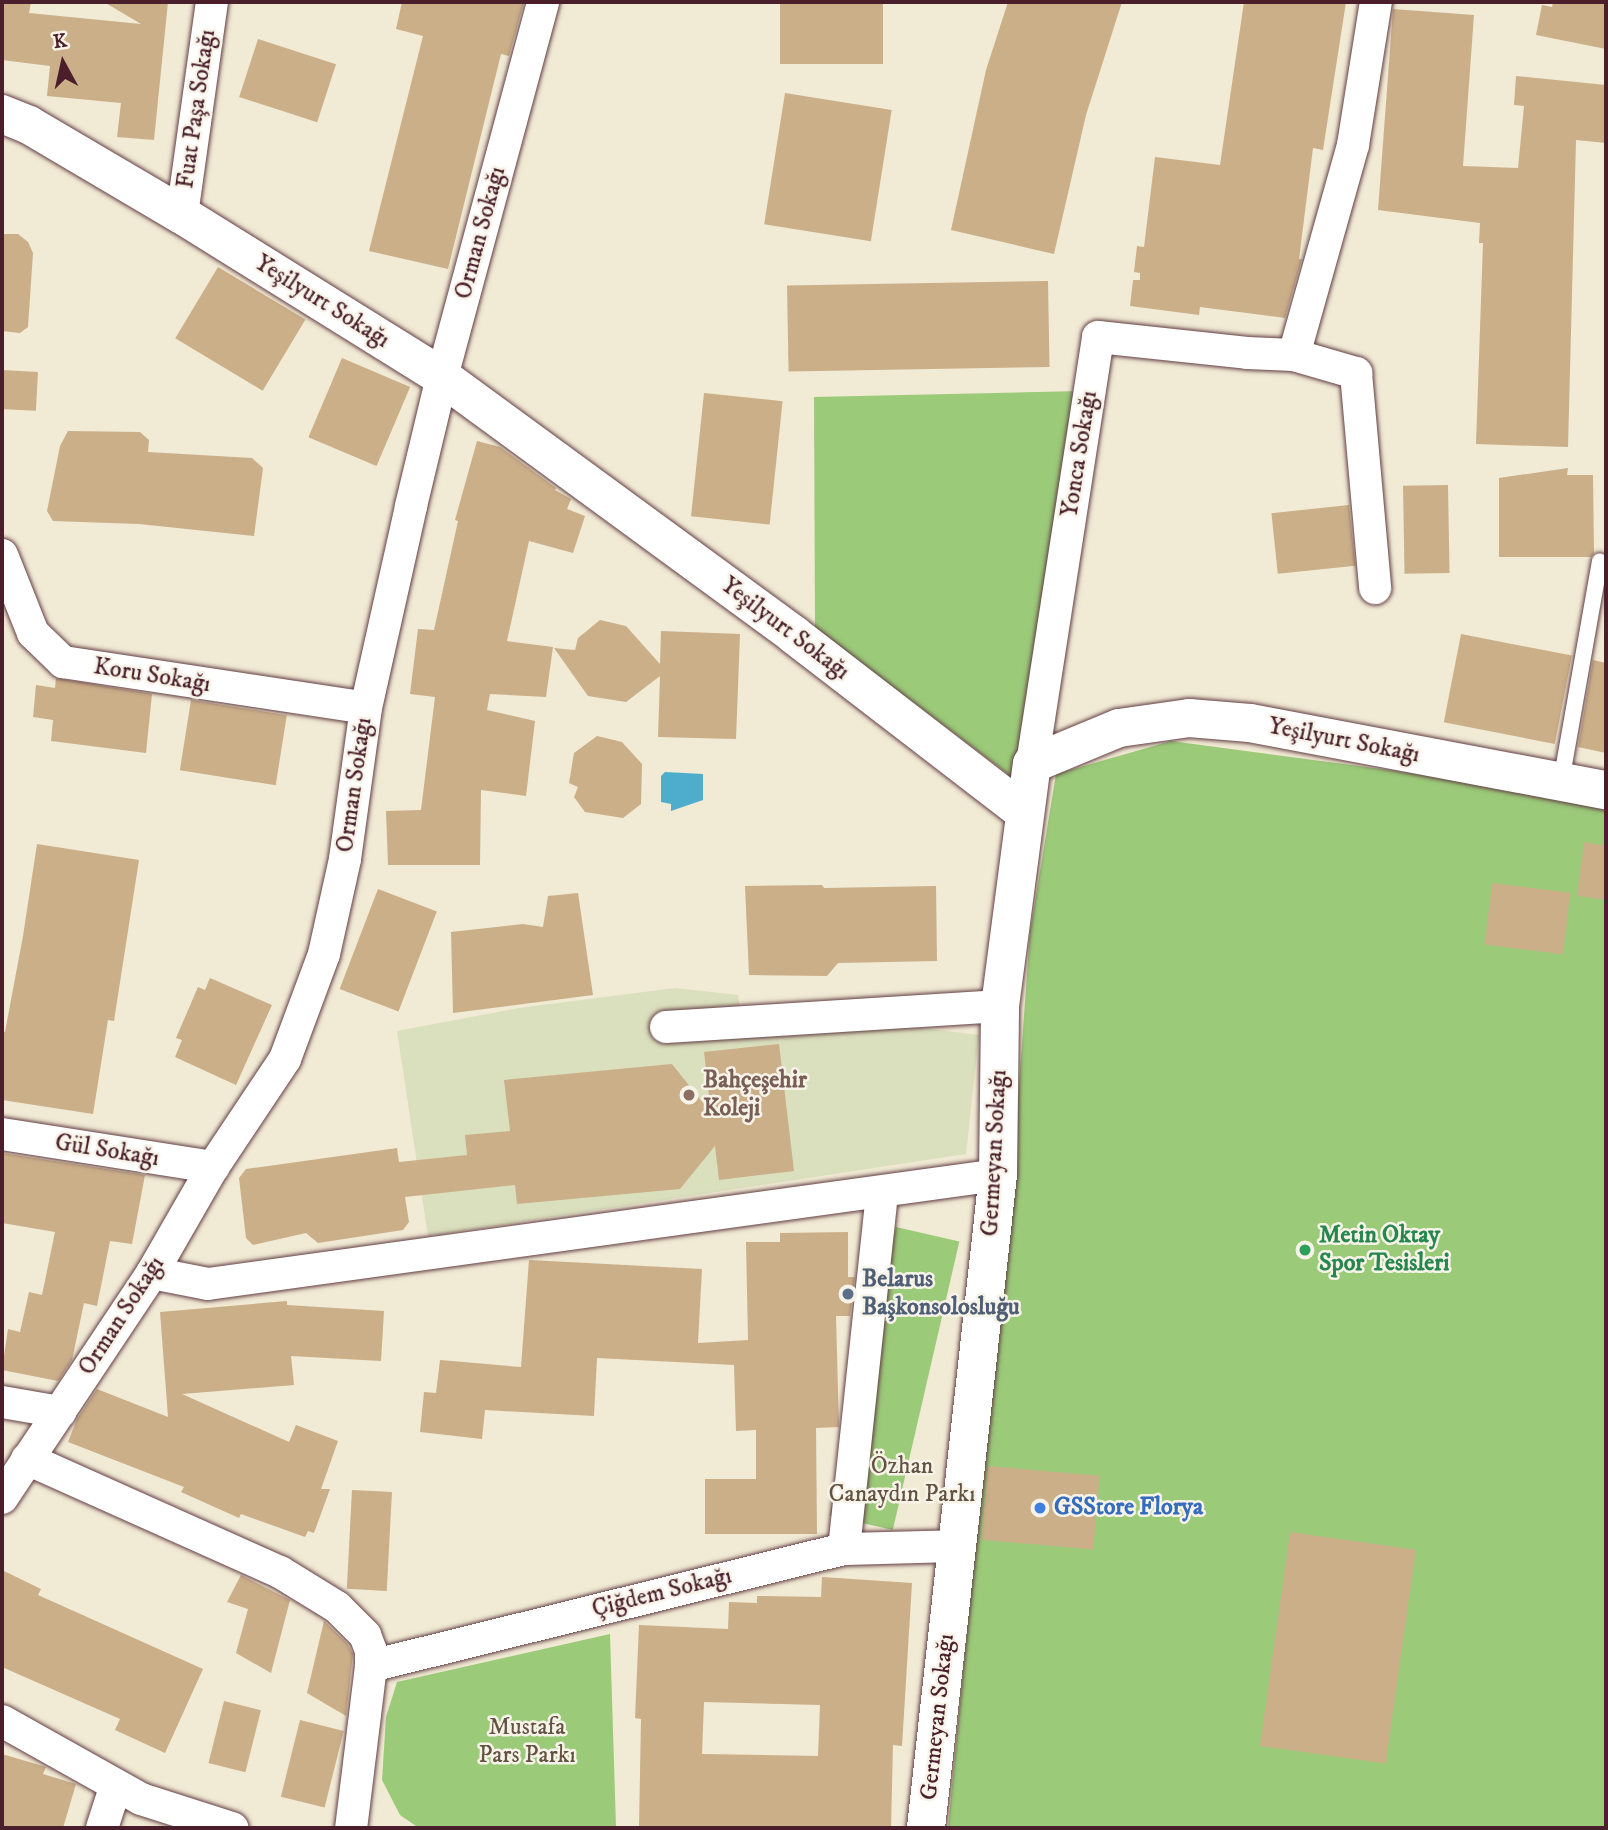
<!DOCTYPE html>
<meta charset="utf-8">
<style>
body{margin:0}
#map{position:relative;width:1608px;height:1830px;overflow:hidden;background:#f1ead4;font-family:"IM FELL DW Pica",serif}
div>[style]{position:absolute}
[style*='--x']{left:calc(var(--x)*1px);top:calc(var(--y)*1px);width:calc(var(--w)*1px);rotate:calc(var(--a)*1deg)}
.built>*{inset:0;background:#dadfbd}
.green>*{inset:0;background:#9bca79;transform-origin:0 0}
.water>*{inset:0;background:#4eadcd}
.building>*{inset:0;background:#cbaf89;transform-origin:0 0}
.roads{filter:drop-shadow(0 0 2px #633d44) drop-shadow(0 0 2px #633d44)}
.lane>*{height:16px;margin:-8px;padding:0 8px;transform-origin:8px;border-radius:8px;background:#fff}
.street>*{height:32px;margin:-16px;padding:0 16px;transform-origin:16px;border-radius:16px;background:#fff}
.secondary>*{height:38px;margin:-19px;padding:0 19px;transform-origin:19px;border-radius:19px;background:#fff}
.dots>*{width:19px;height:19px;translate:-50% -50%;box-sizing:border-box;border:4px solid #f7f3e8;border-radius:50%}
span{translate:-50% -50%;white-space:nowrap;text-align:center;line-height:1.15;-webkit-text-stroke:5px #f7f3e8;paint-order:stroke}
.street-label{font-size:24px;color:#4a1f2b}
.education-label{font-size:24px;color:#785e54;font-weight:700}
.left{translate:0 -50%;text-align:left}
.leisure-label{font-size:24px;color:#27864d;font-weight:700}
.service-label{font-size:24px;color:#4e5e75;font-weight:700}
.park-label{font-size:24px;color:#625242}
.shop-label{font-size:24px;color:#366cbe;font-weight:700}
.frame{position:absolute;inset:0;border:4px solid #4a1f2b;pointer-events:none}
.north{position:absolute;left:28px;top:28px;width:70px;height:70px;-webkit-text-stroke:5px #f7f3e8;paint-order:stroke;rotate:352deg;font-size:19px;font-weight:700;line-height:28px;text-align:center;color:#4a1f2b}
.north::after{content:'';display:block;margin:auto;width:24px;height:32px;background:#4a1f2b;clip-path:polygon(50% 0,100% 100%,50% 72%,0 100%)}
</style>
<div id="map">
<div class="built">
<i style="clip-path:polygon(675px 988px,738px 995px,743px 1031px,914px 1027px,979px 1035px,966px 1154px,428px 1236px,397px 1031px,519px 1008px)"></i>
</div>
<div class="green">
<i style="clip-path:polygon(1080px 391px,1016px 780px,815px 628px,814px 397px)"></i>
<i style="clip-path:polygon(1171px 741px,1606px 799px,1606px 1828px,948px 1828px,1017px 1114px,1030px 932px,1056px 774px)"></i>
<i style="left:896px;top:1227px;width:65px;height:296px;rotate:13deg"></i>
<i style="clip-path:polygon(610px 1634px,616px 1828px,419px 1828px,400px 1815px,382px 1780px,386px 1717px,397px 1682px)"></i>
</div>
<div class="water">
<i style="clip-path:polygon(665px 772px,703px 774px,703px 800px,671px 811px,671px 804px,661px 802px,661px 776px)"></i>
</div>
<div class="building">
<i style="clip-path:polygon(2px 2px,31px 2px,29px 13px,141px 24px,104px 2px,168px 2px,154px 140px,117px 137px,121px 103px,47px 96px,50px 66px,2px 60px)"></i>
<i style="clip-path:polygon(402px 2px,524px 2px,509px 56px,501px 54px,448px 269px,369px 251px,423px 36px,396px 29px)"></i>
<i style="left:780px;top:2px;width:103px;height:62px"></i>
<i style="clip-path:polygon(1008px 2px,1122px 2px,1086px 115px,1054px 254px,951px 230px,986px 70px)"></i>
<i style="clip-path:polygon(1244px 2px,1346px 2px,1323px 150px,1313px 148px,1299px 259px,1302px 259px,1285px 318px,1200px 307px,1199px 315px,1130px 306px,1133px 280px,1140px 280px,1140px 273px,1134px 272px,1137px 246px,1144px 247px,1155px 157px,1220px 165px)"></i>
<i style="clip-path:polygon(1553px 2px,1606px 2px,1606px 49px,1536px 35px,1542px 5px,1552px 7px)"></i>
<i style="clip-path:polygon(1393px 9px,1474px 15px,1463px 166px,1518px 168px,1524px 106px,1514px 105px,1516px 76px,1606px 85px,1606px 143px,1576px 140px,1568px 447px,1476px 444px,1483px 243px,1479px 243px,1480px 223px,1378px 210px)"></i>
<i style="left:258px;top:39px;width:82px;height:61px;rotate:18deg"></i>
<i style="left:785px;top:93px;width:108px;height:133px;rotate:9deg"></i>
<i style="clip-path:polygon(2px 234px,18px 234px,28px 242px,33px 253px,28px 327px,20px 333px,2px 331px)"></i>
<i style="left:218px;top:267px;width:102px;height:83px;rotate:31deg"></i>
<i style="left:1048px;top:281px;width:86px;height:261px;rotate:89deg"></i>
<i style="left:342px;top:358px;width:74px;height:86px;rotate:23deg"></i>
<i style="left:2px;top:370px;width:36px;height:39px;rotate:3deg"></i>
<i style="left:704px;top:393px;width:79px;height:124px;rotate:6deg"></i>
<i style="clip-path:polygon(68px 431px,140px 432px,149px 440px,148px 452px,252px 458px,263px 468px,254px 536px,139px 524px,53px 521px,47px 511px,60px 446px)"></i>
<i style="clip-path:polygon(477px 441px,500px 447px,556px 488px,555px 490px,571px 499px,567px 509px,585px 516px,573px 553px,529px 541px,507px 641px,553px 647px,546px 697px,490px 694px,487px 710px,535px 721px,526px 796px,481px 790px,480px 865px,388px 865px,386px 811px,421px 810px,435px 697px,410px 694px,418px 629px,434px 630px,458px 521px,455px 520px)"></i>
<i style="clip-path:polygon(1568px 468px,1567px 475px,1593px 475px,1594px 553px,1591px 557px,1499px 557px,1499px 478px)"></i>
<i style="left:1448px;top:485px;width:88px;height:45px;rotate:89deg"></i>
<i style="left:1349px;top:505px;width:61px;height:78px;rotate:84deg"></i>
<i style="clip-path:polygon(600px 620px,626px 626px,660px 664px,661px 631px,740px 634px,736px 739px,658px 737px,660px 676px,626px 702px,588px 696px,554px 648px,575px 650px,578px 638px)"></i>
<i style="left:1461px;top:634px;width:113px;height:90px;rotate:11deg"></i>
<i style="clip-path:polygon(1593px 660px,1606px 663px,1606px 753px,1578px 747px)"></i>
<i style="clip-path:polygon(56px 678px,152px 694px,146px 753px,51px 741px,53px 720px,33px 717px,36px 685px,55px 688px)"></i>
<i style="left:191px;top:700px;width:97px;height:71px;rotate:9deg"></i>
<i style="clip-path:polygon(597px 736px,622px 742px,642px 764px,641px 804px,623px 818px,585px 812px,574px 797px,578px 787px,569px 783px,574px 753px)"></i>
<i style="clip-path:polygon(1584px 842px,1606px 846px,1606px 900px,1577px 896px)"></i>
<i style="clip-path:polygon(37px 844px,139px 860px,114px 1021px,108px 1020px,93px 1114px,2px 1100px,2px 1031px,5px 1032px,23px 936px)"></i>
<i style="left:1492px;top:883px;width:79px;height:62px;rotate:7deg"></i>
<i style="clip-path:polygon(822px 885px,824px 888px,936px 886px,937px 961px,838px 963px,827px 976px,749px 975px,745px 886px)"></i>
<i style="left:378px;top:889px;width:63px;height:107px;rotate:21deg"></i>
<i style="clip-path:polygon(578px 893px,593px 995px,453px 1013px,451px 932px,523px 924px,543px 927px,548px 896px)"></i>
<i style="clip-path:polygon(210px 978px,272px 1005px,236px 1085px,175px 1057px,182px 1040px,176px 1038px,198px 987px,205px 990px)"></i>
<i style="clip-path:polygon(779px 1044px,794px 1171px,719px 1180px,715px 1146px,680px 1189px,517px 1204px,515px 1185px,405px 1197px,409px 1222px,403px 1230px,318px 1243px,306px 1233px,253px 1245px,246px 1238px,239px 1178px,246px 1169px,397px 1148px,399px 1162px,467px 1155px,465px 1135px,510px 1131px,504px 1080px,672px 1064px,711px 1113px,704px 1052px)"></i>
<i style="clip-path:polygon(2px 1153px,145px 1175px,132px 1244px,110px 1241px,97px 1306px,84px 1303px,72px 1360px,58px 1381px,2px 1370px,8px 1329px,20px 1332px,29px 1292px,42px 1295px,55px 1232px,2px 1223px)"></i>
<i style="clip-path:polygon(848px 1232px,848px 1277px,855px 1277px,850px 1316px,836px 1316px,839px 1427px,816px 1428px,817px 1534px,705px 1534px,705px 1479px,756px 1479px,756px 1430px,736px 1431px,734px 1365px,597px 1358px,594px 1416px,485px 1410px,482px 1439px,420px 1432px,424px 1392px,436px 1393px,440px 1360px,521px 1367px,529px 1260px,702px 1269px,698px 1343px,748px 1340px,746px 1242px,780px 1242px,780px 1233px)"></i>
<i style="clip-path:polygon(287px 1301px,287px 1305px,384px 1311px,381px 1361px,291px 1356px,294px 1385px,182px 1394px,289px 1442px,296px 1425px,338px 1441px,321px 1489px,330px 1489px,314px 1533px,308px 1531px,305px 1537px,241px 1514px,239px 1518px,181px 1492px,184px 1487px,68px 1442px,77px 1419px,97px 1389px,168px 1417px,160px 1312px)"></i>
<i style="left:988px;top:1466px;width:112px;height:74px;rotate:5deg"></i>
<i style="left:352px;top:1490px;width:40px;height:99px;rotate:3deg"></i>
<i style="left:1290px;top:1532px;width:127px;height:216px;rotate:8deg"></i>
<i style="clip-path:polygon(2px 1570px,41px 1589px,38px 1595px,203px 1669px,165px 1753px,115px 1730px,120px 1719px,2px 1667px)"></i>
<i style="clip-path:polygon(241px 1575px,290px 1600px,271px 1673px,236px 1653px,248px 1609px,227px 1602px)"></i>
<i style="clip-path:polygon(evenodd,822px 1577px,912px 1583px,902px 1746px,893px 1745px,891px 1828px,639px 1828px,641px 1719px,635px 1718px,639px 1625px,728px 1629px,729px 1602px,757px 1603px,757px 1596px,821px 1597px,822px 1577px,704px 1702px,820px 1705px,818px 1756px,702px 1754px,704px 1702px)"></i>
<i style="clip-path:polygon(324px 1621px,347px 1643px,353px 1654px,346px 1716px,307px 1693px)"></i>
<i style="left:224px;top:1701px;width:38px;height:64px;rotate:14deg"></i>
<i style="left:300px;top:1720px;width:45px;height:79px;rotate:14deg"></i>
<i style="clip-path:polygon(2px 1754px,46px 1767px,43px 1774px,76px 1784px,63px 1828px,2px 1828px)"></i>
</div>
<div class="roads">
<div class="lane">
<i style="--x:1561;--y:782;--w:224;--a:-80"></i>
</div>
<div class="street">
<i style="--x:182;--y:215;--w:215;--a:-82"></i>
<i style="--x:1294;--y:355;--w:65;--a:16.2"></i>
<i style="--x:1356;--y:373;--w:216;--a:84.9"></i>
<i style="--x:2;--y:555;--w:84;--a:68.3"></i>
<i style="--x:33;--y:633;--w:42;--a:44"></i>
<i style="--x:63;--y:662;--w:306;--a:8.6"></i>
<i style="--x:1032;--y:764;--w:432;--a:-81.2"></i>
<i style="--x:1098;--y:337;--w:150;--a:6.1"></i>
<i style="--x:1247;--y:353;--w:47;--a:2.4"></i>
<i style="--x:1294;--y:355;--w:218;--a:-74.3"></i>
<i style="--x:1353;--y:145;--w:145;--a:-80.9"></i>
<i style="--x:666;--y:1027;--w:335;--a:-3.6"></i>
<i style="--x:2;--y:1134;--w:214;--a:8.9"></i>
<i style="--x:152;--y:1273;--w:57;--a:11.1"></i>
<i style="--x:208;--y:1284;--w:797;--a:-7.86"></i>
<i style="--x:2;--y:1402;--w:59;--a:9.8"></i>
<i style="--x:27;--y:1459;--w:277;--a:24.1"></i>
<i style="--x:280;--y:1572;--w:67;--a:31.6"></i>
<i style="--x:337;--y:1607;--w:40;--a:45"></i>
<i style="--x:365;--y:1635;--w:17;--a:69"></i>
<i style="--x:371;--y:1651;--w:15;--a:90"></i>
<i style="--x:371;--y:1666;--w:163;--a:97"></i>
<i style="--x:2;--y:1498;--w:270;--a:-56.3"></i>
<i style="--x:152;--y:1273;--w:122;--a:-60.1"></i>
<i style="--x:213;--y:1167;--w:130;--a:-56.3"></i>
<i style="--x:285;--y:1059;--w:112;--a:-69.6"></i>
<i style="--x:324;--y:954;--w:97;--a:-77.5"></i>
<i style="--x:345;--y:859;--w:152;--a:-82.1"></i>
<i style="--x:366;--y:708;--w:207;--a:-77.4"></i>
<i style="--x:411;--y:506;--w:133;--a:-76.5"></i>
<i style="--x:442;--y:377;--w:388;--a:-74.9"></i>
<i style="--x:844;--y:1549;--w:358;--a:-83.9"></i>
<i style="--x:371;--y:1666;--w:487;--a:-13.9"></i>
<i style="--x:844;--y:1549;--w:113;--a:-1.5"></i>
<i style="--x:2;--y:1721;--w:159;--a:29.3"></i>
<i style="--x:141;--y:1799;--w:96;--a:17.7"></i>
<i style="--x:102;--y:1828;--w:45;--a:-72"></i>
</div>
<div class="secondary">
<i style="--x:2;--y:114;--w:29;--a:22"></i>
<i style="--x:29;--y:125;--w:178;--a:30.5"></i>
<i style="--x:182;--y:215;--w:306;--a:31.9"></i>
<i style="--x:442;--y:377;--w:436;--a:36.2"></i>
<i style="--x:794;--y:635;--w:290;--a:37.6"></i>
<i style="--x:926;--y:1828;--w:657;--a:-83.71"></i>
<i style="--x:998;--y:1175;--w:169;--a:-89.3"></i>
<i style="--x:1000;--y:1006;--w:244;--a:-82.5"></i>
<i style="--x:1032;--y:764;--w:94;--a:-22.5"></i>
<i style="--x:1119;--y:728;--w:71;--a:-8.1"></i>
<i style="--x:1189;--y:718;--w:61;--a:4.7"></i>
<i style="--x:1250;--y:723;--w:362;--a:10.7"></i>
</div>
</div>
<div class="dots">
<i style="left:689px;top:1095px;background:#8d6e63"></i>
<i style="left:1305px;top:1250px;background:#2e9e5b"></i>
<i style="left:848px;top:1294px;background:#5c6f8a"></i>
<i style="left:1040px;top:1508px;background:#3f7fe0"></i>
</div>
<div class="street-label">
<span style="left:197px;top:109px;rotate:-82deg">Fuat Paşa Sokağı</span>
<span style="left:481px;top:233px;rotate:-75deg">Orman Sokağı</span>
<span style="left:322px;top:302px;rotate:32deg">Yeşilyurt Sokağı</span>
<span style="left:1080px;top:454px;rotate:-81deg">Yonca Sokağı</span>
<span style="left:785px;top:629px;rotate:37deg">Yeşilyurt Sokağı</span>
<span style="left:152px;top:676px;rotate:9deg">Koru Sokağı</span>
<span style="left:1344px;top:741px;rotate:11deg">Yeşilyurt Sokağı</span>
<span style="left:355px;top:785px;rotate:-82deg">Orman Sokağı</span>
<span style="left:107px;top:1151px;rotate:9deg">Gül Sokağı</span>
<span style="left:995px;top:1153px;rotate:-87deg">Germeyan Sokağı</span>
<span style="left:122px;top:1316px;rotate:-57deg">Orman Sokağı</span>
<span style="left:662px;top:1593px;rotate:-14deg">Çiğdem Sokağı</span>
<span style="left:938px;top:1717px;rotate:-84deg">Germeyan Sokağı</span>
</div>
<div class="education-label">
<span class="left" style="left:703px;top:1095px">Bahçeşehir<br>Koleji</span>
</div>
<div class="leisure-label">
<span class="left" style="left:1319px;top:1250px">Metin Oktay<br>Spor Tesisleri</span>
</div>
<div class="service-label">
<span class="left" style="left:862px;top:1294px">Belarus<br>Başkonsolosluğu</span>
</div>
<div class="park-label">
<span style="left:902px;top:1481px">Özhan<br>Canaydın Parkı</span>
<span style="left:527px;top:1742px">Mustafa<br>Pars Parkı</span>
</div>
<div class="shop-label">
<span class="left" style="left:1054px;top:1508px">GSStore Florya</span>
</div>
<div class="frame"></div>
<div class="north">K</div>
</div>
